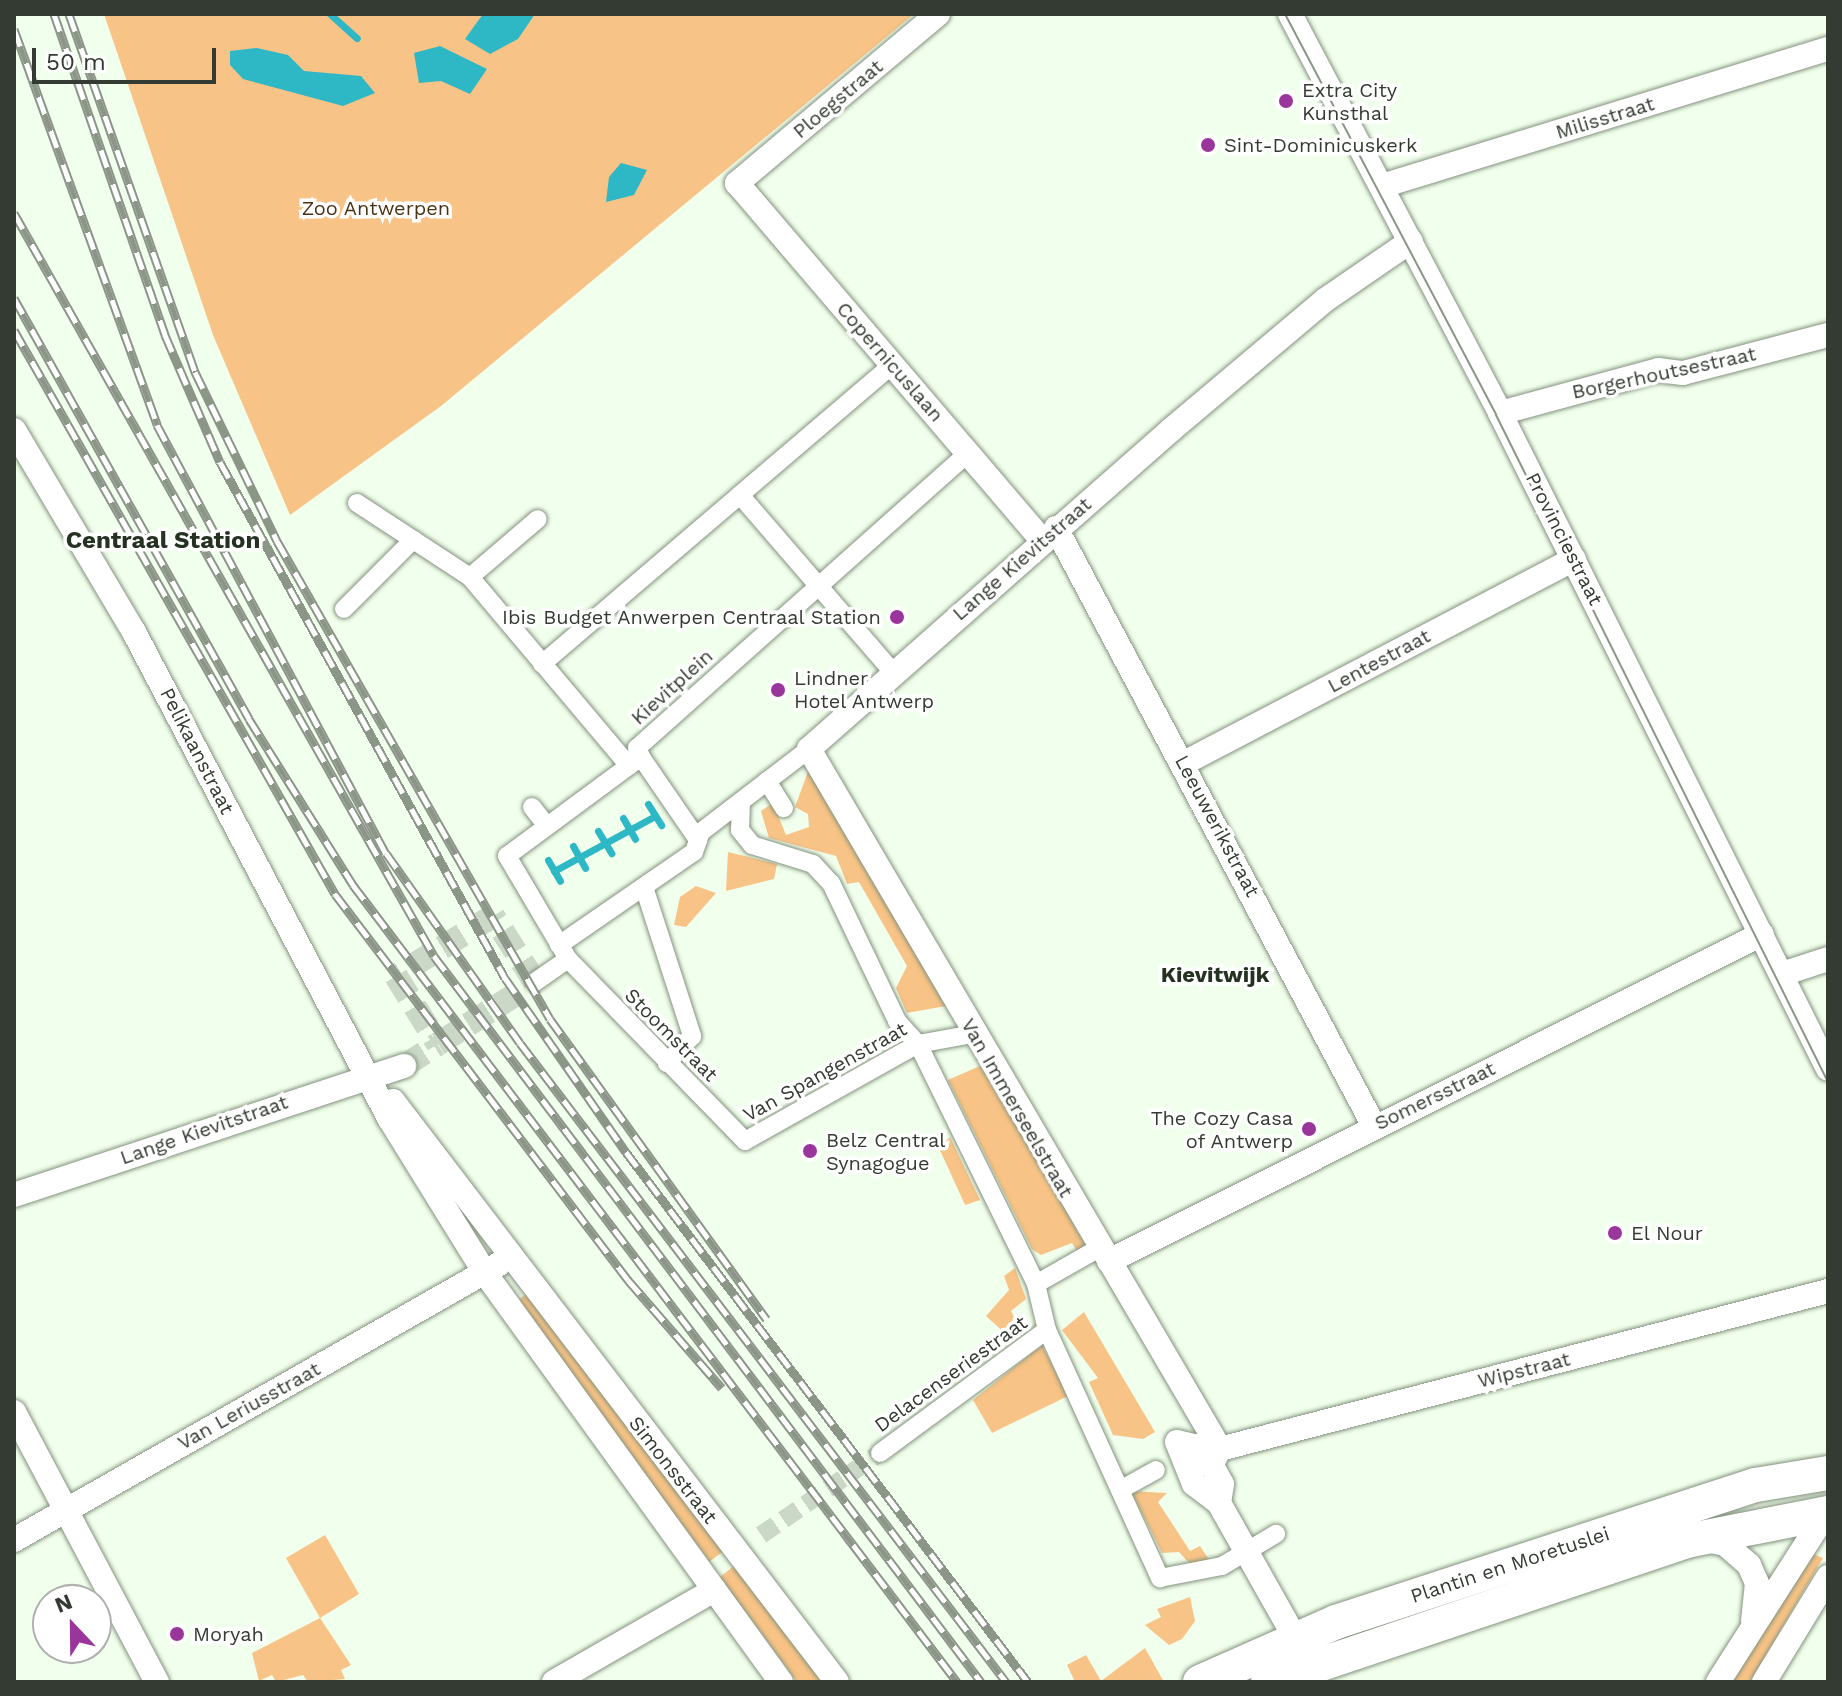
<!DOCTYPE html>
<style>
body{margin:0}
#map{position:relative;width:1842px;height:1696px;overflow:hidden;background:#f1ffed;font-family:"Work Sans",sans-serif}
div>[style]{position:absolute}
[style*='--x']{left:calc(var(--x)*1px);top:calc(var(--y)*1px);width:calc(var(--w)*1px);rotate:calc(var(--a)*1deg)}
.green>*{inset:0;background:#f8c386;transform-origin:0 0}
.water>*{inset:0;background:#2eb7c5}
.stream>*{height:7px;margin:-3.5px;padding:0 3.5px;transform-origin:3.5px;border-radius:3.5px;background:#2eb7c5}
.pedestrian-tunnel>*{height:18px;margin-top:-9px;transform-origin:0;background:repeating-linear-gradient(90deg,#cbd8c8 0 18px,transparent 0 27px)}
.minor-tunnel>*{height:24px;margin-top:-12px;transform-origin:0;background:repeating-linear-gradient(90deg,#cbd8c8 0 24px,transparent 0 36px)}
.roads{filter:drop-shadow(0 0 2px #83927e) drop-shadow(0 0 2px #83927e)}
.pedestrian>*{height:18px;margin:-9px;padding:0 9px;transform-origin:9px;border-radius:9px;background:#fff}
.minor>*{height:24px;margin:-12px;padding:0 12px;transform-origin:12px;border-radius:12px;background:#fff}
.secondary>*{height:34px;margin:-17px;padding:0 17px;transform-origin:17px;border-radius:17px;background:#fff}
.tram>*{height:2px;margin:-1px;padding:0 1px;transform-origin:1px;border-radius:1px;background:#8b9588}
.rail>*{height:9px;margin-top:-4.5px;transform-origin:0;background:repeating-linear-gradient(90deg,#fff 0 18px,#8b9588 0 36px);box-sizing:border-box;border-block:2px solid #8b9588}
.dots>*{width:22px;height:22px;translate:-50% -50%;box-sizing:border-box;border:4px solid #fff;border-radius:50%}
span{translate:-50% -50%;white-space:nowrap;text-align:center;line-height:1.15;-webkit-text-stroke:7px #fff;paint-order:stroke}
.poi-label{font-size:20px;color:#343b32}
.left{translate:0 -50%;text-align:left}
.right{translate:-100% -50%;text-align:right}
.street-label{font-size:20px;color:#343b32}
.park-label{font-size:20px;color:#4c3315}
.neighbourhood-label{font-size:22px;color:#253221;font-weight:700}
.quarter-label{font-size:24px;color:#253221;font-weight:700}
.frame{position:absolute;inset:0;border:16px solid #343b32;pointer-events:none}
.north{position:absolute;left:32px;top:1584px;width:80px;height:80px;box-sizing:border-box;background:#fff;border:2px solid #aeb1ad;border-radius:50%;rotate:338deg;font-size:22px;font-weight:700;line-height:32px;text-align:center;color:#343b32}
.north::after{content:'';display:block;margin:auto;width:28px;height:36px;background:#99359b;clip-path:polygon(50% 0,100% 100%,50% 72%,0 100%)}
.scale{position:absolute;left:32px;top:48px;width:184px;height:36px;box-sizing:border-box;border:4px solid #343b32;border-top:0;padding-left:10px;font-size:24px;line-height:28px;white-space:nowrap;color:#343b32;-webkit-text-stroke:6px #fff;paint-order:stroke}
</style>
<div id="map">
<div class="green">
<i style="clip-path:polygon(104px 14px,914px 14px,441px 406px,290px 515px,213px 335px)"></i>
<i style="clip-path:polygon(809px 769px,946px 1006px,907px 1013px,896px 988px,907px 966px,859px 882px,847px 884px,836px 856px,769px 838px,761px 811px,773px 803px,786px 835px,809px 827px,808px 814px,795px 807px)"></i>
<i style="clip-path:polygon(728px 852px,777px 864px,774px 879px,726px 891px)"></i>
<i style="clip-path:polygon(696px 886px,716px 893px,686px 927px,674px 925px,680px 897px)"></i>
<i style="clip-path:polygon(982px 1065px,1086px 1246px,1077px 1251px,1072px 1243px,1041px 1255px,1032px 1249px,948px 1080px)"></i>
<i style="clip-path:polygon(950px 1137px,980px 1200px,965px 1205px,939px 1148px)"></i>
<i style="clip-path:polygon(1015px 1268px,1026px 1299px,1011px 1311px,1019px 1327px,1007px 1335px,986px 1316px,1009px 1290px,1004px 1276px)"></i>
<i style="left:529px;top:1292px;width:324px;height:18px;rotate:53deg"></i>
<i style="clip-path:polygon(1084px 1312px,1155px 1432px,1143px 1439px,1113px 1435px,1089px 1382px,1098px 1378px,1062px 1330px)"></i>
<i style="clip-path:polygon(1042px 1345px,1068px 1396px,992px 1433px,973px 1400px)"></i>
<i style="clip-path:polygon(1131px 1491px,1167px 1493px,1158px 1502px,1190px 1551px,1200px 1546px,1210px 1561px,1189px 1563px,1179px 1552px,1162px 1553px)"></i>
<i style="clip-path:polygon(325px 1535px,359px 1594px,320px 1618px,351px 1665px,341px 1670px,345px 1679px,308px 1682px,303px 1675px,276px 1682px,272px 1675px,259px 1681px,252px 1653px,320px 1618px,286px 1558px)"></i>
<i style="clip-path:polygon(1811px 1553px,1823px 1558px,1750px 1682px,1733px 1682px)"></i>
<i style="clip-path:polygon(734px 1566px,823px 1682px,797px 1682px,720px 1577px)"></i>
<i style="clip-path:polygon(1190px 1597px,1195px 1621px,1182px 1639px,1169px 1645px,1145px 1625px,1161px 1617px,1157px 1609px)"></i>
<i style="clip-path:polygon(1145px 1648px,1164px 1682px,1075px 1682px,1067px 1665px,1086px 1655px,1101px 1681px)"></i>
</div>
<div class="water">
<i style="clip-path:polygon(483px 14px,535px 14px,518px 39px,490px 54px,465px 39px)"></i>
<i style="clip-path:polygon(440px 46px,487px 69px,470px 94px,441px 81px,419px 83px,414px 53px)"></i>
<i style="clip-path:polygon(257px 48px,288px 55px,304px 71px,361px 76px,375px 93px,343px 106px,243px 79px,230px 65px,230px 51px)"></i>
<i style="clip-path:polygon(621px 163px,647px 170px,634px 195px,606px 202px,609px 177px)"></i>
</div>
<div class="stream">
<i style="--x:330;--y:14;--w:36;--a:42"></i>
<i style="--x:648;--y:804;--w:25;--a:58"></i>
<i style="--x:623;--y:818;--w:24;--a:60"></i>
<i style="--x:598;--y:831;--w:26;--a:59"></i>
<i style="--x:573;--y:846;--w:25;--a:61"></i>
<i style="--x:548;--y:860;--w:24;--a:60"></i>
<i style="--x:554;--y:871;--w:115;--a:-28.6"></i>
</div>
<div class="pedestrian-tunnel">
<i style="--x:761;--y:1535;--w:145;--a:-34.6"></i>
</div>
<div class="minor-tunnel">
<i style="--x:404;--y:1066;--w:40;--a:-32.9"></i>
<i style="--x:438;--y:1044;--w:115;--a:-32.6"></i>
<i style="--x:535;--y:982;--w:78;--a:-122.5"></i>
<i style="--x:493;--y:916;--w:114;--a:148.3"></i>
<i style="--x:396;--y:976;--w:80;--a:58.3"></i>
</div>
<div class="roads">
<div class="pedestrian">
<i style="--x:892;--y:365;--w:200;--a:139.5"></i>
<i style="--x:740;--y:495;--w:233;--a:49.2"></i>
<i style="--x:357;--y:503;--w:135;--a:33.2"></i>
<i style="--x:470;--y:577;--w:247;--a:49.9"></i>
<i style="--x:470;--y:577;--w:89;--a:-40.5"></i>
<i style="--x:344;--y:609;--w:98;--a:-45"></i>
<i style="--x:542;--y:664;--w:260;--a:-40.5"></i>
<i style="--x:641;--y:757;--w:101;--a:55.5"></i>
<i style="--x:767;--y:781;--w:32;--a:58"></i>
<i style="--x:741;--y:802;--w:28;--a:92"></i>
<i style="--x:740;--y:830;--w:19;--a:51"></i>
<i style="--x:752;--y:845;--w:64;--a:17.3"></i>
<i style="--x:813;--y:864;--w:26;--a:47"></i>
<i style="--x:831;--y:883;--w:153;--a:64.4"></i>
<i style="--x:897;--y:1021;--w:31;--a:48"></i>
<i style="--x:918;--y:1044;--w:267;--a:63.8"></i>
<i style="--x:1036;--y:1284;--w:47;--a:76.6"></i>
<i style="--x:1047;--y:1330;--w:273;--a:65.5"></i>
<i style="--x:1160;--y:1578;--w:63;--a:-11"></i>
<i style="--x:1222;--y:1566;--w:63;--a:-30.7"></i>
<i style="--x:532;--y:807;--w:24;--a:52"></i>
<i style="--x:644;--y:887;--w:157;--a:72.1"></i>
<i style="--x:692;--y:1036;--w:37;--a:133"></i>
<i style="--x:559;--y:945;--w:164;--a:-34.6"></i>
<i style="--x:694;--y:852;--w:21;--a:-71"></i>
<i style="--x:701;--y:832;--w:136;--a:-37.5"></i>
<i style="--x:568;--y:959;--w:254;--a:45.8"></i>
<i style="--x:745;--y:1141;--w:198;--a:-29.3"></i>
<i style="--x:918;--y:1044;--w:56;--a:-10.3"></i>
<i style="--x:535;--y:982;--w:40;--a:-34.9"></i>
<i style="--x:568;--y:959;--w:120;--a:-120.6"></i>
<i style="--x:507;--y:856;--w:167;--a:-36.5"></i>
<i style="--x:641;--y:757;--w:10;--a:-114"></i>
<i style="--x:637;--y:748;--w:443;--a:-41.7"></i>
<i style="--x:1036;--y:1284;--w:73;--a:-29.7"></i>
<i style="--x:880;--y:1453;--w:207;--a:-36.4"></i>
<i style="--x:1120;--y:1490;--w:41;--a:-29.1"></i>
</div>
<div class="minor">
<i style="--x:938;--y:14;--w:263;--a:139.9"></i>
<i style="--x:737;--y:183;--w:470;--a:49.5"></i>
<i style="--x:1290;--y:14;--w:451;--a:62.2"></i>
<i style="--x:1500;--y:413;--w:733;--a:63.43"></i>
<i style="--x:1382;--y:186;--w:467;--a:-17.1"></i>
<i style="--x:1500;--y:413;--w:164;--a:-15.2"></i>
<i style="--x:1658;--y:370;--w:25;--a:7"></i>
<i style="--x:1683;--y:373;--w:150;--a:-14.7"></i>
<i style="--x:14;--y:430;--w:235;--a:59.3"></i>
<i style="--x:134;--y:632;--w:549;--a:62.31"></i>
<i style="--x:389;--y:1118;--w:182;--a:58.2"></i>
<i style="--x:485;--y:1273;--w:505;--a:54.11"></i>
<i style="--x:1056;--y:528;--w:677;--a:62"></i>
<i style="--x:1184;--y:763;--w:440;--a:-27.6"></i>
<i style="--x:1782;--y:974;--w:48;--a:-18.1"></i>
<i style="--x:393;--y:1101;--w:731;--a:52.61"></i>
<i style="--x:14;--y:1195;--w:411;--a:-18.3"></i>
<i style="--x:1109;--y:1261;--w:730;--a:-26.6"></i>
<i style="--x:14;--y:1412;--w:306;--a:62.1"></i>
<i style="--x:1220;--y:1449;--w:628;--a:-14.57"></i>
<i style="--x:1211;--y:1465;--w:18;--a:-61"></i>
<i style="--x:1220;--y:1449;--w:812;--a:-120.42"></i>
<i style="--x:809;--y:749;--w:484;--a:-41.4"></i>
<i style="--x:1172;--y:429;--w:200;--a:-40.1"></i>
<i style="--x:1325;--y:300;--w:104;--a:-34.5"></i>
<i style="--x:1219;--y:1503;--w:19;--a:-81"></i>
<i style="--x:1222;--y:1484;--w:21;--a:-119"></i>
<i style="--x:1212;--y:1466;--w:27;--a:-132"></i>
<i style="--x:1194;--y:1446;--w:17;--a:-167"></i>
<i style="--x:1177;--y:1442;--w:45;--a:68"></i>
<i style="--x:1194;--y:1484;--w:31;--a:37"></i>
<i style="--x:1219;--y:1503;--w:171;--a:60.6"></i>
<i style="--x:14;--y:1540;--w:558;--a:-29.64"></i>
<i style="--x:1705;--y:1540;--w:20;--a:11"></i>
<i style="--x:1725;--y:1544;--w:32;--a:41"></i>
<i style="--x:1749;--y:1565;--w:20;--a:66"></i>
<i style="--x:1757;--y:1583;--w:38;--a:96"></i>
<i style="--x:554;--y:1682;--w:185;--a:-29.9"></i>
<i style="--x:1718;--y:1682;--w:204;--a:-57.4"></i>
<i style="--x:1764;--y:1682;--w:123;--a:-58.6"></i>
</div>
<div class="secondary">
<i style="--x:1200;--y:1682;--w:149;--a:-23.8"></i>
<i style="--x:1336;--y:1622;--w:442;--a:-18.1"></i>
<i style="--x:1756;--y:1485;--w:73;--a:-9.5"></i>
<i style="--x:1268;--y:1682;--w:441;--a:-18.6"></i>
<i style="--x:1686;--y:1541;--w:145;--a:-11.2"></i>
</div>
</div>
<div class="tram">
<i style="--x:1285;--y:14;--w:453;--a:62.2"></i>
<i style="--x:1496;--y:415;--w:745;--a:63.54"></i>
</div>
<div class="rail">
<i style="--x:54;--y:14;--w:340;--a:70.9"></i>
<i style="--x:165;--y:335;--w:138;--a:66.6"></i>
<i style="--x:220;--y:462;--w:589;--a:61.09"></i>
<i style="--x:505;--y:978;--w:212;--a:55.2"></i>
<i style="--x:626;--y:1152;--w:665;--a:52.82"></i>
<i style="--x:69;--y:14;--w:380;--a:70.6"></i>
<i style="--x:195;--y:372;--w:188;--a:64.1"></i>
<i style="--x:277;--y:541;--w:550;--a:60.27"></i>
<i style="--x:550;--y:1019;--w:370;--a:54.2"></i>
<i style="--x:14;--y:29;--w:421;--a:70.1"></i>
<i style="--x:157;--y:425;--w:485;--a:61.9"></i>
<i style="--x:386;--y:853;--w:232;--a:54.8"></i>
<i style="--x:520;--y:1043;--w:803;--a:52.74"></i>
<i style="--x:14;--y:213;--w:853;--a:60.52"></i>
<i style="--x:434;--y:956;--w:909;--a:53"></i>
<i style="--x:14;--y:298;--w:482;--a:60.8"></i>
<i style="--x:249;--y:719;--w:196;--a:57.9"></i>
<i style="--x:353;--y:885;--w:1000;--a:52.84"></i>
<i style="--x:14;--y:330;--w:649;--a:60.35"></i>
<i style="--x:335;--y:894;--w:485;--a:52.8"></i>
<i style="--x:628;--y:1280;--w:143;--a:49"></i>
</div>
<div class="dots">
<i style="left:1286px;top:101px;background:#99359b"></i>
<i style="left:1208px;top:145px;background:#99359b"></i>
<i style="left:897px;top:617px;background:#99359b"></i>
<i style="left:778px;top:690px;background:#99359b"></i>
<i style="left:1309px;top:1129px;background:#99359b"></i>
<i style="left:810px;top:1151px;background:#99359b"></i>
<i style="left:1615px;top:1233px;background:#99359b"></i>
<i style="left:177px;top:1634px;background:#99359b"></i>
</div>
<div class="poi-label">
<span class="left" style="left:1302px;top:102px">Extra City<br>Kunsthal</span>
<span class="left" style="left:1224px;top:145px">Sint-Dominicuskerk</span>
<span class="right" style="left:881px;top:617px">Ibis Budget Anwerpen Centraal Station</span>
<span class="left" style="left:794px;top:690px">Lindner<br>Hotel Antwerp</span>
<span class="right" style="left:1293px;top:1130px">The Cozy Casa<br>of Antwerp</span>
<span class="left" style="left:826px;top:1152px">Belz Central<br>Synagogue</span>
<span class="left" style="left:1631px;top:1233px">El Nour</span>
<span class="left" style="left:193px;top:1634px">Moryah</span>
</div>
<div class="street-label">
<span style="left:838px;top:99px;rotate:-40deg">Ploegstraat</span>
<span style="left:1605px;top:118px;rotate:-17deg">Milisstraat</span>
<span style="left:890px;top:362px;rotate:49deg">Copernicuslaan</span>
<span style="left:1664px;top:373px;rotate:-12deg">Borgerhoutsestraat</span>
<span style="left:1564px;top:539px;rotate:63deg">Provinciestraat</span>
<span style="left:1022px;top:559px;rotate:-41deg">Lange Kievitstraat</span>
<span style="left:1379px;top:661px;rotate:-28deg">Lentestraat</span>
<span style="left:672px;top:687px;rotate:-42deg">Kievitplein</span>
<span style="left:197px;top:751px;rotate:63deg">Pelikaanstraat</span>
<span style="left:1217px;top:826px;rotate:62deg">Leeuwerikstraat</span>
<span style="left:671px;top:1035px;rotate:45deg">Stoomstraat</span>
<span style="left:825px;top:1072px;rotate:-29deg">Van Spangenstraat</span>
<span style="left:1435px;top:1096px;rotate:-26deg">Somersstraat</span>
<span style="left:1017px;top:1108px;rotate:60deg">Van Immerseelstraat</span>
<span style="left:204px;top:1130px;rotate:-19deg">Lange Kievitstraat</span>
<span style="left:1524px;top:1370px;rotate:-14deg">Wipstraat</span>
<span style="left:951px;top:1374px;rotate:-36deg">Delacenseriestraat</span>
<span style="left:249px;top:1406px;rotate:-29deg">Van Leriusstraat</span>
<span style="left:673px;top:1470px;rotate:52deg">Simonsstraat</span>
<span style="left:1510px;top:1565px;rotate:-18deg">Plantin en Moretuslei</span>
</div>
<div class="park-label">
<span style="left:376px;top:208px">Zoo Antwerpen</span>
</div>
<div class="neighbourhood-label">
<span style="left:1215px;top:975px">Kievitwijk</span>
</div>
<div class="quarter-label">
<span style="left:163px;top:541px">Centraal Station</span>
</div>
<div class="frame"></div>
<div class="north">N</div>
<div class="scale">50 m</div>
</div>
